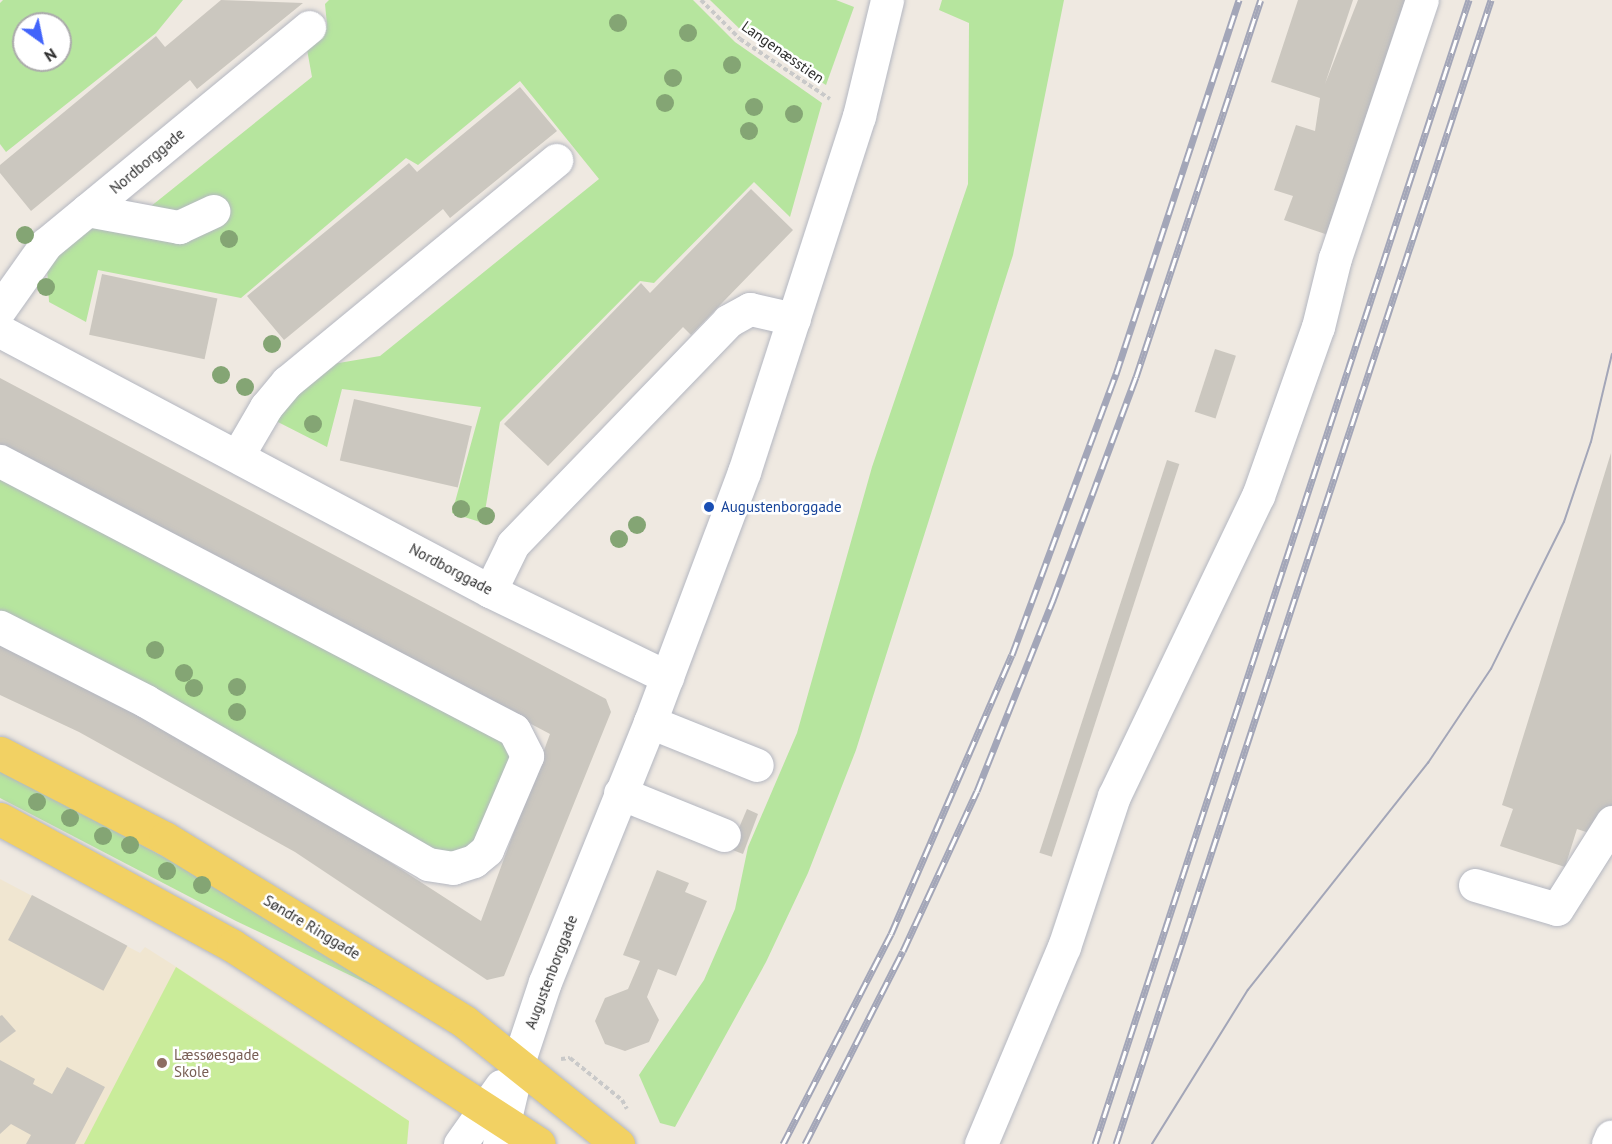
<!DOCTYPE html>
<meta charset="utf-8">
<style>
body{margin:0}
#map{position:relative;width:1612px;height:1144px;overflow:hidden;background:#efe9e1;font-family:"PT Sans",sans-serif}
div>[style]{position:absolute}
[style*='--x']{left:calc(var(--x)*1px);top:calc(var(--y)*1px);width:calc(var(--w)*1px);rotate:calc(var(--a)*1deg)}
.education>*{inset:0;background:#f0e6d1}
.green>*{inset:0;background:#b6e59e}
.pitch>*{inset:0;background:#c9ec9a}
.building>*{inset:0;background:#cbc7bf;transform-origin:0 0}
.path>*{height:4px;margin-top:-2px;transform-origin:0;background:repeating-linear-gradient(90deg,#c9c9c9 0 4.5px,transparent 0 7.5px)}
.roads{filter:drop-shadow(0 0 2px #b4b7c1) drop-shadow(0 0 2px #b4b7c1)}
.minor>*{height:33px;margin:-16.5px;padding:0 16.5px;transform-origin:16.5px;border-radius:16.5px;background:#fff}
.major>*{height:33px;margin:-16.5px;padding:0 16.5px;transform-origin:16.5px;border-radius:16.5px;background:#f2d163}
.tram>*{height:1.5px;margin:-0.75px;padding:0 0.75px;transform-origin:0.75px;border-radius:0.75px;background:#a3a6b8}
.rail>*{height:7px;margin-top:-3.5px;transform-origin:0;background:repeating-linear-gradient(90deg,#fff 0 14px,#a3a6b8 0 28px);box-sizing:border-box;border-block:2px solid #a3a6b8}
.trees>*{width:18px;height:18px;margin:-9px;border-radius:50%;background:#84a574}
.dots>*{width:16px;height:16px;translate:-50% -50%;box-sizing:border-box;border:3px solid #fff;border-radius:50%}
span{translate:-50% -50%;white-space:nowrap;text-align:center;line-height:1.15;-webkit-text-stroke:5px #fff;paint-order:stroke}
.street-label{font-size:15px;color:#2e2e2e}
.transit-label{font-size:15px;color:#164399}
.left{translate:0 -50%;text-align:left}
.education-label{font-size:15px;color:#785e54}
.north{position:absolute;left:12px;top:12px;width:60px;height:60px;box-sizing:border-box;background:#fff;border:2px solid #ababab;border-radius:50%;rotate:147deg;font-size:16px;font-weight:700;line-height:24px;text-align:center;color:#2e2e2e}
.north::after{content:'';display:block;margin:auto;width:21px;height:27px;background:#4264fb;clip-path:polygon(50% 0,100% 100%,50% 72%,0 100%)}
</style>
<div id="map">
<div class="education">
<i style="clip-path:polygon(0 879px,140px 953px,145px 947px,238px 1006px,409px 1121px,407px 1144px,0 1144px)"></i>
</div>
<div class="green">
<i style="clip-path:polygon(evenodd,3px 0,183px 0,156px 33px,6px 152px,0 144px,0 3px,3px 0,24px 24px,60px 24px,60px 60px,24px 60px,24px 24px)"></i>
<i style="clip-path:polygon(329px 0,693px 0,735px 42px,822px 103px,790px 217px,754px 182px,654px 283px,640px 281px,500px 422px,483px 523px,452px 513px,481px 407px,342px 389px,327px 447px,274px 420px,321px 366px,380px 356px,599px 179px,520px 81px,418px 165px,406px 158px,241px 298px,98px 270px,86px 322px,49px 302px,47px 268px,61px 250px,93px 227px,187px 242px,229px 217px,216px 198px,178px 215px,150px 207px,312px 77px,306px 44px,327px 25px,325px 4px)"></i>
<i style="clip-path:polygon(710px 0,836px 0,854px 7px,826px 85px,747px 36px)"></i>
<i style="clip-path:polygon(942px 0,1064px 0,1013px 255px,856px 750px,808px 873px,766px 962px,675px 1127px,660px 1123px,639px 1075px,704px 980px,735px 909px,748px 847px,797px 733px,872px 467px,968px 184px,969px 23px,939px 10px)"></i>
<i style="clip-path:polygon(0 469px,498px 732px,513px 751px,481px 841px,450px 859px,0 616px)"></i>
<i style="clip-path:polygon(0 769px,242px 899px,381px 990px,236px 921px,0 798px)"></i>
</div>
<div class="pitch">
<i style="clip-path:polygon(176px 967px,409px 1121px,407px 1144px,84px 1144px)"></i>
</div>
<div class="building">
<i style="clip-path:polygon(221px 0,303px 3px,197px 89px,190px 80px,31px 211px,0 173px,0 165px,156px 36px,165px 47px)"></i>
<i style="clip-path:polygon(1298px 0,1353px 0,1325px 84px,1358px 0,1414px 0,1334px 237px,1284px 220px,1293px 196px,1274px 190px,1296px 125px,1315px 131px,1320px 98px,1271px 82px)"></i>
<i style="clip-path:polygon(520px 87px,557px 131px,450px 218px,443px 209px,284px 340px,247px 296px,409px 163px,417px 172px)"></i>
<i style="clip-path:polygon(751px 189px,793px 230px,691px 335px,683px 327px,548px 466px,504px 424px,641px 283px,650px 293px)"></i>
<i style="left:102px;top:274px;width:118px;height:62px;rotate:12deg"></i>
<i style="left:1215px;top:349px;width:22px;height:66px;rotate:18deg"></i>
<i style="clip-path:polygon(0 378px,606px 699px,611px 712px,504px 976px,487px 980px,295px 852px,79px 732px,0 695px,0 643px,272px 786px,481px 921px,550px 734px,0 444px)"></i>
<i style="left:354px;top:399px;width:121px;height:63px;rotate:13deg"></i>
<i style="clip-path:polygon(1611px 453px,1612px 805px,1592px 834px,1577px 829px,1565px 867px,1500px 846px,1513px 809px,1502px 805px)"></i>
<i style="left:1167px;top:460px;width:13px;height:413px;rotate:18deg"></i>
<i style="clip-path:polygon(747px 809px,758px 814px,743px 854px,730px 849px)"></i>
<i style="clip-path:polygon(657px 870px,689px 883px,685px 892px,707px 901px,676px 976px,658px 969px,647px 997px,659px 1020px,649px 1042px,625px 1051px,605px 1044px,595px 1021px,605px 998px,628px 989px,640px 961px,623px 955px)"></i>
<i style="left:32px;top:895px;width:108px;height:51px;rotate:28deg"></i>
<i style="clip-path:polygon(2px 1015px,16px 1031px,0 1043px,0 1016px)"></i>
<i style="clip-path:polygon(0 1060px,35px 1079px,33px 1084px,52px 1094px,67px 1067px,105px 1087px,75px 1144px,26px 1144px,31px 1135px,11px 1124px,0 1134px)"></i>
</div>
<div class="path">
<i style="--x:701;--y:0;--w:55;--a:45"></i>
<i style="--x:740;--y:39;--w:108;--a:33.7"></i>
<i style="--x:561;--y:1059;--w:9;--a:-6"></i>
<i style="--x:570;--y:1058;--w:67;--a:38.9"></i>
<i style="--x:622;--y:1100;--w:10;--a:61"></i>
</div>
<div class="roads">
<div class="minor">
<i style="--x:87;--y:210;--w:94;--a:10.5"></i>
<i style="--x:179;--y:227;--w:38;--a:-25"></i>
<i style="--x:0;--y:309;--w:80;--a:-54.7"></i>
<i style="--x:46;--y:244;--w:341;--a:-39.5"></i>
<i style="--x:0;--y:331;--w:555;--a:27.95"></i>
<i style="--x:490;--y:591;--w:197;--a:25.9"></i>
<i style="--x:238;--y:455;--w:56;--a:-59.7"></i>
<i style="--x:266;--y:407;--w:33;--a:-50"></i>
<i style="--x:287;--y:382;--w:349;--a:-39.5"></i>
<i style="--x:0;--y:461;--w:580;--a:27.63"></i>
<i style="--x:514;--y:730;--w:29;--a:63"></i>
<i style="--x:527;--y:756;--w:102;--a:113.1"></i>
<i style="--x:487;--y:850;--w:17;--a:140"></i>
<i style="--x:474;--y:861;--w:22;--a:162"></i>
<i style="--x:453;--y:868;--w:25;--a:-171"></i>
<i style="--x:428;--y:864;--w:326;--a:-150"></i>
<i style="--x:146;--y:701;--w:164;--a:-153.1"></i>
<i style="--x:490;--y:591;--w:52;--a:-63.9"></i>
<i style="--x:513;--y:544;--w:310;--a:-46"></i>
<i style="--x:728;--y:321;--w:25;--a:-29"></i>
<i style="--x:750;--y:309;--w:45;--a:12.8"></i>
<i style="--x:650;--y:722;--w:115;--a:21.9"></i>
<i style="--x:620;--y:793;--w:112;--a:22"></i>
<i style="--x:1475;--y:885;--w:85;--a:16.3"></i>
<i style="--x:1557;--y:909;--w:103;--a:-57.7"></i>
<i style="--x:460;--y:1144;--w:71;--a:-54.7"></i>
<i style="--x:499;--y:1144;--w:83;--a:-76.8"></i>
<i style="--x:518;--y:1063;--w:85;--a:-71.6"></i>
<i style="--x:545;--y:982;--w:280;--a:-68"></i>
<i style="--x:650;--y:722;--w:267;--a:-69.4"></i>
<i style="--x:744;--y:472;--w:374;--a:-72.1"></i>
<i style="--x:859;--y:116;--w:119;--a:-76.4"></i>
<i style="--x:981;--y:1144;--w:214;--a:-67.2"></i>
<i style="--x:1064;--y:947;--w:159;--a:-71.7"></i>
<i style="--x:1114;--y:796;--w:333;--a:-64.4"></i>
<i style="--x:1258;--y:496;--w:179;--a:-70.5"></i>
<i style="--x:1318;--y:327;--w:71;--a:-76.2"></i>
<i style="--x:1335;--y:258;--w:272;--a:-71.4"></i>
<i style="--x:1608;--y:1144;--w:8;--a:-67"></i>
</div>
<div class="major">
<i style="--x:0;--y:753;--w:186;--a:27.3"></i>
<i style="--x:165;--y:838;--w:352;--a:31.5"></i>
<i style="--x:465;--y:1022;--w:196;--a:38.6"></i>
<i style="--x:0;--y:819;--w:265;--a:28.6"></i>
<i style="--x:233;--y:946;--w:364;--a:32.9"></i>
</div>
</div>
<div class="tram">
<i style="--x:1152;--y:1144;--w:181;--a:-58.1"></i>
<i style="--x:1248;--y:990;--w:290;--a:-51.6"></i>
<i style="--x:1428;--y:763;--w:113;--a:-56.2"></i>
<i style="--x:1491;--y:669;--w:164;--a:-63.6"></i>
<i style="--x:1564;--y:522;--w:84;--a:-71.4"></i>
<i style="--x:1591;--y:442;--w:90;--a:-76.6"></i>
</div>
<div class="rail">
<i style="--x:783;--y:1144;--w:236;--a:-62.8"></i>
<i style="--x:891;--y:934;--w:304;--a:-66.6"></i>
<i style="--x:1012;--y:655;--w:300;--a:-69.7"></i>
<i style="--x:1116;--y:374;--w:394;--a:-71.8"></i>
<i style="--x:805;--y:1144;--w:216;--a:-63.1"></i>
<i style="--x:903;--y:951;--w:176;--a:-65.2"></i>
<i style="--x:977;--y:791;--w:206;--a:-68.3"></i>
<i style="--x:1053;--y:600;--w:238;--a:-69.6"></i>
<i style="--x:1136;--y:377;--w:397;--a:-71.7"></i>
<i style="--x:1095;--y:1144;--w:1204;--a:-71.9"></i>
<i style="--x:1116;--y:1144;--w:1204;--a:-71.85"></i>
</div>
<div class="trees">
<i style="left:618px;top:23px"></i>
<i style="left:688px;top:33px"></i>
<i style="left:732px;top:65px"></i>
<i style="left:673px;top:78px"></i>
<i style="left:665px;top:103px"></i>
<i style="left:754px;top:107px"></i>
<i style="left:794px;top:114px"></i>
<i style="left:749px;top:131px"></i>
<i style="left:25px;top:235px"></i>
<i style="left:229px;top:239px"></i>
<i style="left:46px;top:287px"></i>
<i style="left:272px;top:344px"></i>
<i style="left:221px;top:375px"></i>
<i style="left:245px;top:387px"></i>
<i style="left:313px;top:424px"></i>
<i style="left:461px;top:509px"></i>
<i style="left:486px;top:516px"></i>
<i style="left:637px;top:525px"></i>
<i style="left:619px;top:539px"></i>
<i style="left:155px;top:650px"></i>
<i style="left:184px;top:673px"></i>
<i style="left:237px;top:687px"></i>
<i style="left:194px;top:688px"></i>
<i style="left:237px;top:712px"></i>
<i style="left:37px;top:802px"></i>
<i style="left:70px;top:818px"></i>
<i style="left:103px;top:836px"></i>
<i style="left:130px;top:845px"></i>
<i style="left:167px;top:871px"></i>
<i style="left:202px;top:885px"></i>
</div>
<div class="dots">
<i style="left:709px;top:507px;background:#1a4fb4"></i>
<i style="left:162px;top:1063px;background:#8d6e63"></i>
</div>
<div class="street-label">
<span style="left:783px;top:52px;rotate:35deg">Langenæsstien</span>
<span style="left:147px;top:161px;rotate:-40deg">Nordborggade</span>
<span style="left:451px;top:569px;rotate:28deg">Nordborggade</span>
<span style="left:312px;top:927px;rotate:31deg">Søndre Ringgade</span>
<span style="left:551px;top:972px;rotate:-69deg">Augustenborggade</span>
</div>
<div class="transit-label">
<span class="left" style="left:721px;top:507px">Augustenborggade</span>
</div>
<div class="education-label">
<span class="left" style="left:174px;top:1063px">Læssøesgade<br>Skole</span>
</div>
<div class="north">N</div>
</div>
